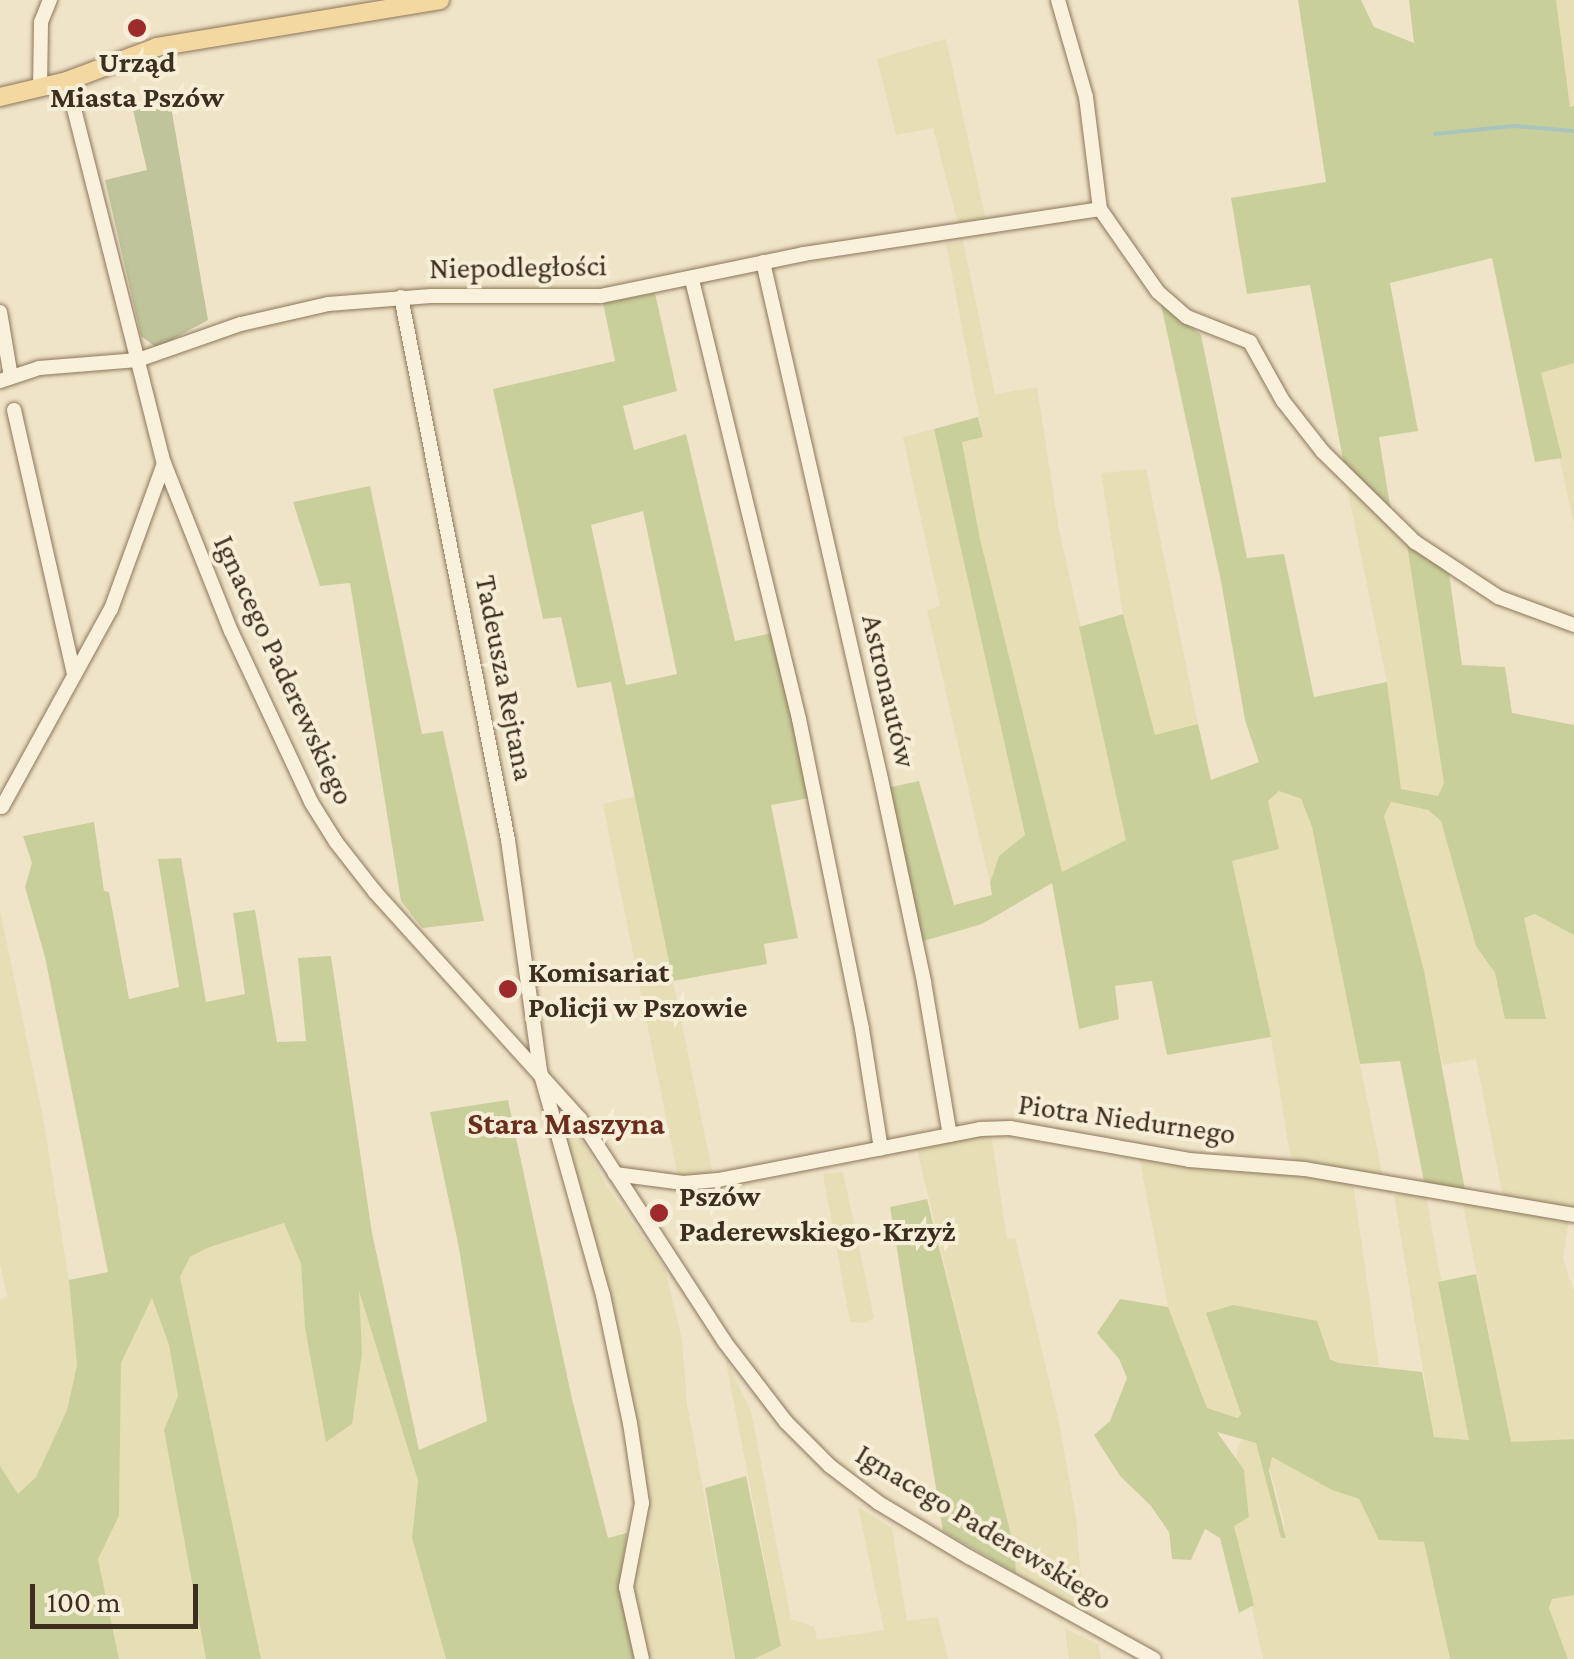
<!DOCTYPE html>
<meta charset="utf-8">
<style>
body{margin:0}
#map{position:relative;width:1574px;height:1659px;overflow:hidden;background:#f0e4c8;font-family:"Crimson Pro",serif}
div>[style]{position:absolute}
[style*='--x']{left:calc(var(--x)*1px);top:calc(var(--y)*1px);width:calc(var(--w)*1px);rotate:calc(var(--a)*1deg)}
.farmland>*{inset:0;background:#e6deb5}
.green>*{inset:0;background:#c9cf9b}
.cemetery>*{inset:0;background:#bfc49a}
.stream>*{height:4px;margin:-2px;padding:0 2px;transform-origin:2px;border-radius:2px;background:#a9c4bc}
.roads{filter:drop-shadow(0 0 2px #8d765c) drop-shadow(0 0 2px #8d765c)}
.minor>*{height:14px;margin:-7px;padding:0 7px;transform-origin:7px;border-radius:7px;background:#faf1dc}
.major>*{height:18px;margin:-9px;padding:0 9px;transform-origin:9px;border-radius:9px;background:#f3d9a0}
.dots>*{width:28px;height:28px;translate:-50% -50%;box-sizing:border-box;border:5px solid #f7eed8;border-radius:50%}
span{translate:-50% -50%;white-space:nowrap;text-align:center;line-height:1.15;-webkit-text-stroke:8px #f7eed8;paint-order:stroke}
.poi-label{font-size:30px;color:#3d2e20;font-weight:700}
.left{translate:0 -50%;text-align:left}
.street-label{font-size:30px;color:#3d2e20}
.neighbourhood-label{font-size:32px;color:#6b2e1e;font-weight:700}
.scale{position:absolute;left:30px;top:1584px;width:168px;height:45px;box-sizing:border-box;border:5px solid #3d2e20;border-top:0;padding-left:12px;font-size:30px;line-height:35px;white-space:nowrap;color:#3d2e20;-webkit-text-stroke:8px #f7eed8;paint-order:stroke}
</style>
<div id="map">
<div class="farmland">
<i style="clip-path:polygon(1556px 0,1574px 0,1574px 106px,1570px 108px)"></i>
<i style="clip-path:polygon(946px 39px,986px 220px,958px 223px,933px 128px,896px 135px,877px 59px)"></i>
<i style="clip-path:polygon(963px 241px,995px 394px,1037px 387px,1059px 530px,1122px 808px,1126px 840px,1062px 873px,980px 539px,962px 441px,983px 436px,946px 244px)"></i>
<i style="clip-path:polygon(1574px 363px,1574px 525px,1541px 373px)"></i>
<i style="clip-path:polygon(934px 429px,1025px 836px,999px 856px,990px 883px,927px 610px,940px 606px,903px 437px)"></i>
<i style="clip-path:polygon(1146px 469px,1198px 724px,1155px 736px,1123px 614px,1101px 473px)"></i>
<i style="clip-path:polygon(1347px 487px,1406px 539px,1444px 783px,1438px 796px,1400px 789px,1387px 682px)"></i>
<i style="clip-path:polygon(1279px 791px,1301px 800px,1312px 827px,1383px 1178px,1299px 1164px,1290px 1155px,1271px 1037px,1232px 861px,1279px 849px,1268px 801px)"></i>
<i style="clip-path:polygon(636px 796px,673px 981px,713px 1175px,678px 1177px,603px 804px)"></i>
<i style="clip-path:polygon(1390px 802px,1428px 810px,1441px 821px,1476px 946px,1495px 973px,1506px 1019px,1546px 1018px,1523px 917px,1535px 913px,1574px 935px,1574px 1209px,1503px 1197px,1476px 1059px,1443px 1065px,1384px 816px)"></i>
<i style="clip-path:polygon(0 910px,44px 1123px,72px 1300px,77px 1365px,67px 1410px,36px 1477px,18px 1495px,0 1466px,0 1300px,8px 1298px,0 1264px)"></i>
<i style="clip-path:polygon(569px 1116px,606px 1185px,665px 1269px,682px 1340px,687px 1404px,735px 1659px,649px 1659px,631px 1576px,649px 1500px,621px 1348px,558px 1120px)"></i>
<i style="clip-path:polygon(991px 1133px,1007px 1239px,1015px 1238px,1059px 1422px,1076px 1518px,1084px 1612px,1016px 1573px,1013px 1547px,916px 1146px)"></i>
<i style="clip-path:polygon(1139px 1156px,1353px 1183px,1379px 1366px,1340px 1363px,1233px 1305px,1206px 1314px,1241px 1414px,1239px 1418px,1207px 1408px,1168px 1307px)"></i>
<i style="clip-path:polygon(843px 1172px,874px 1318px,865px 1323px,850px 1322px,823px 1174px)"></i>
<i style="clip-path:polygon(1413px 1192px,1426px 1196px,1470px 1440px,1434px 1437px,1394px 1195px)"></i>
<i style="clip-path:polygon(1462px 1200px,1569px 1219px,1563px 1259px,1574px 1292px,1574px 1439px,1511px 1443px)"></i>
<i style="clip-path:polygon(284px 1223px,301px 1264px,305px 1328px,327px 1441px,362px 1353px,357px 1285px,418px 1481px,412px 1538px,446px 1659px,261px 1659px,180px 1277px,190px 1257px,207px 1248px)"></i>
<i style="clip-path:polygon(152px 1297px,169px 1345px,178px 1396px,164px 1430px,206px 1659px,119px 1659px,98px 1559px,119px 1516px,121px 1363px)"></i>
<i style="clip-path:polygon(725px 1357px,751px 1411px,791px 1619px,814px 1627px,817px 1640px,884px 1630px,858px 1507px,892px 1528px,907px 1621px,938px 1617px,948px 1659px,754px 1659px,781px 1646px)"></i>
<i style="clip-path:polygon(1241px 1439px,1256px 1443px,1281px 1538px,1286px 1537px,1283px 1518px,1268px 1462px,1272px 1457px,1332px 1490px,1359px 1499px,1379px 1540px,1424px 1542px,1450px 1659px,1263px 1659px,1234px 1525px,1249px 1516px,1244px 1470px,1236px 1459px)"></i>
<i style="clip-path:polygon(1574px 1595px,1574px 1659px,1568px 1659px,1549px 1608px,1552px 1599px)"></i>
<i style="clip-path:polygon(1065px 1629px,1098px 1644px,1101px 1659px,1069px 1659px)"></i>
</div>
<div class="green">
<i style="clip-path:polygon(1298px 0,1361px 0,1374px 27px,1414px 43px,1409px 0,1556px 0,1570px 107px,1574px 106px,1574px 363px,1541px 373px,1562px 458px,1535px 462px,1492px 258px,1390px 283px,1418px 431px,1379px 437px,1391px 512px,1345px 470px,1310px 285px,1247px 294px,1231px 198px,1326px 182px)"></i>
<i style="clip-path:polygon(evenodd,655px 293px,677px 391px,623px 406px,634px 450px,686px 434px,735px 641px,772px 633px,810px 798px,771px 805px,798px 938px,764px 944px,767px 964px,673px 981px,611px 682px,577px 688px,561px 617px,543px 619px,493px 389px,615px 361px,603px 303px,655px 293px,643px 511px,677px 674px,626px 685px,591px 525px,643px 511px)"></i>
<i style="clip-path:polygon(1160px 300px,1201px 335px,1247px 558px,1284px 554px,1314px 697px,1387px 682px,1401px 789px,1438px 796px,1444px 783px,1406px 539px,1449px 573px,1462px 665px,1505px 667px,1512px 713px,1574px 725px,1574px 935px,1535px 914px,1524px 918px,1546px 1019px,1505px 1019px,1495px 973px,1476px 946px,1441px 821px,1428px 810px,1391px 802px,1384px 816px,1424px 971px,1465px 1190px,1425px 1186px,1400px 1061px,1360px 1064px,1312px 827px,1301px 799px,1279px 791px,1268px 801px,1279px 849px,1232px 861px,1271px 1037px,1167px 1055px,1152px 981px,1115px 986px,1119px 1019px,1079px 1029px,1052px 883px,982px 924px,920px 942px,887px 788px,919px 781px,954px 905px,992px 895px,990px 883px,999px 856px,1025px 835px,934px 429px,978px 417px,983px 437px,962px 442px,980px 539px,1062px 872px,1126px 840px,1079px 627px,1123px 614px,1155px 735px,1198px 724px,1211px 780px,1259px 762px,1245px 720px,1221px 581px)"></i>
<i style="clip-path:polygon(370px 486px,422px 734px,443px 731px,484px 921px,422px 928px,401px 901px,350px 583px,320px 586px,293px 502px)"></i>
<i style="clip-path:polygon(94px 822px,104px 891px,109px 892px,129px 999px,179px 987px,158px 859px,181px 858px,206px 1002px,245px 994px,233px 913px,255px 910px,277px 1042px,306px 1041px,298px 958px,331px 956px,372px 1233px,419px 1450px,487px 1421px,459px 1248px,430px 1112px,508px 1100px,572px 1399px,608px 1538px,627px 1533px,619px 1590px,635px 1659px,446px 1659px,412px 1538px,418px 1481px,359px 1291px,362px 1353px,352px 1424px,326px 1442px,305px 1328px,301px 1264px,284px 1223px,207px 1248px,190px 1257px,180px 1277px,261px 1659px,206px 1659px,164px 1430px,178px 1396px,169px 1345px,152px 1298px,121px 1363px,119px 1516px,98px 1559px,119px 1659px,0 1659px,0 1466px,18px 1494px,36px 1477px,67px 1410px,77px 1365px,69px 1280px,108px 1272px,45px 957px,25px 887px,32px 863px,23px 836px)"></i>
<i style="clip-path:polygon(927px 1199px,1014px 1547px,1016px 1573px,943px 1531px,890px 1207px)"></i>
<i style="clip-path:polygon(1476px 1274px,1511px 1442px,1574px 1439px,1574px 1595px,1552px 1599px,1549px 1608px,1568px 1659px,1450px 1659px,1424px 1542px,1379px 1540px,1359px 1499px,1332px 1490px,1272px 1457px,1269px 1471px,1286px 1538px,1281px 1538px,1256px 1443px,1217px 1432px,1244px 1470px,1249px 1517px,1234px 1526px,1254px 1605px,1239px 1613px,1220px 1538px,1205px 1529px,1191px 1560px,1172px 1559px,1169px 1532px,1151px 1506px,1120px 1476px,1094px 1435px,1110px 1421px,1127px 1378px,1119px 1359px,1097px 1333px,1120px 1299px,1168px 1307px,1207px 1408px,1238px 1418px,1241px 1414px,1206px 1313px,1233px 1305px,1317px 1321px,1330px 1359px,1339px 1363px,1422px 1372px,1434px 1437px,1469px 1440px,1438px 1282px)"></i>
<i style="clip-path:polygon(746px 1476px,781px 1646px,754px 1659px,735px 1659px,705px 1488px)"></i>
</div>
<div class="cemetery">
<i style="clip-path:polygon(170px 101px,208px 320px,157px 348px,141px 336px,105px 180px,147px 170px,132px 106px)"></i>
</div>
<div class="stream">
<i style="--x:1435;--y:134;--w:79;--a:-5.8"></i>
<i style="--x:1514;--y:126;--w:60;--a:4.8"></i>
</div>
<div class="roads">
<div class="minor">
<i style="--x:1058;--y:0;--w:101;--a:73.9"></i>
<i style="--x:1086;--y:97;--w:113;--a:82.9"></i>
<i style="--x:1100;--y:209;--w:101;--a:55.1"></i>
<i style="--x:1158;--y:292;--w:38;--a:41"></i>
<i style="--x:1187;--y:317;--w:68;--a:21.6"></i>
<i style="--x:1250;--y:342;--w:68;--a:60.8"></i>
<i style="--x:1283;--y:401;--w:65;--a:51.9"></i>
<i style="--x:1323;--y:452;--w:129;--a:44.4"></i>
<i style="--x:1415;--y:542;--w:100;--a:33.5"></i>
<i style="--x:1498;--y:597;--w:81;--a:20.2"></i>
<i style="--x:67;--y:81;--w:394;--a:75.8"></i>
<i style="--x:164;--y:463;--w:181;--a:68.3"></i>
<i style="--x:231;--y:631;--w:189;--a:64.9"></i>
<i style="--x:311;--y:802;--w:47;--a:58"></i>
<i style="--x:336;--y:842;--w:63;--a:52"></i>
<i style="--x:375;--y:892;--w:306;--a:47.9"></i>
<i style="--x:580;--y:1119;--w:265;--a:57"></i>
<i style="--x:724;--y:1341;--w:102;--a:52.6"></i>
<i style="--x:786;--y:1422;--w:62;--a:45"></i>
<i style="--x:830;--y:1466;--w:61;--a:37.1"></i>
<i style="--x:879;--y:1503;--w:105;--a:31"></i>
<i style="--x:969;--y:1557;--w:211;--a:28.9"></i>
<i style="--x:40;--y:88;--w:66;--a:-89.1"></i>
<i style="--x:41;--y:22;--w:24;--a:-68"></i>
<i style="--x:763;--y:262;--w:530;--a:77.14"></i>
<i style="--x:881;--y:779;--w:208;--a:78"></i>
<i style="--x:924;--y:982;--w:155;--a:80.4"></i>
<i style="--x:692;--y:280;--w:452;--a:76.3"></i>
<i style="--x:799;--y:719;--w:316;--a:78.5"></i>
<i style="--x:862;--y:1029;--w:121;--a:81"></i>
<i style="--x:401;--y:297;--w:553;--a:78.85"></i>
<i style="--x:508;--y:840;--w:233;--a:82.1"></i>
<i style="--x:540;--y:1071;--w:233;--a:74.3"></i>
<i style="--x:603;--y:1295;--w:131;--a:78.1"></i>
<i style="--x:630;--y:1423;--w:81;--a:81.5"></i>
<i style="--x:642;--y:1503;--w:86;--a:100.8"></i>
<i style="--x:626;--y:1587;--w:74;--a:77.5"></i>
<i style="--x:0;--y:312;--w:66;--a:80.4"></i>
<i style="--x:0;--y:381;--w:41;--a:-18.4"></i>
<i style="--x:39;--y:368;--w:99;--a:-4.6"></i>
<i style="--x:138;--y:360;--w:109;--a:-19.3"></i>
<i style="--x:241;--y:324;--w:89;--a:-12.9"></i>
<i style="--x:328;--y:304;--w:103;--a:-4.4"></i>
<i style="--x:431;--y:296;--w:170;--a:0"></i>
<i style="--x:601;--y:296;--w:206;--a:-11.7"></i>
<i style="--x:803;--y:254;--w:300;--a:-8.6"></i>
<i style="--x:14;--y:410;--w:272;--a:77.2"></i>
<i style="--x:2;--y:807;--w:226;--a:-61.2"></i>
<i style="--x:111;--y:609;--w:155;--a:-70"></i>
<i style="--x:615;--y:1174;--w:69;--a:7.5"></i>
<i style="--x:683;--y:1183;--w:35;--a:-5"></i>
<i style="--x:718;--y:1180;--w:267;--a:-11"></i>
<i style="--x:980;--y:1129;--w:30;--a:-2"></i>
<i style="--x:1010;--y:1128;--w:182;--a:10.1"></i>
<i style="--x:1189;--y:1160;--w:116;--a:4.4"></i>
<i style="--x:1305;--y:1169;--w:273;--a:9.7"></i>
</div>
<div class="major">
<i style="--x:0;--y:97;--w:69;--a:-13.4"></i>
<i style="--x:67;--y:81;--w:96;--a:-20.7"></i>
<i style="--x:157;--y:47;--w:287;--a:-9.4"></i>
</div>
</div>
<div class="dots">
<i style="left:137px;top:28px;background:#9e2a2b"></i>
<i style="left:508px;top:989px;background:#9e2a2b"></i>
<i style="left:659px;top:1213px;background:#9e2a2b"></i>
</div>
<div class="poi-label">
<span style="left:137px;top:79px">Urząd<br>Miasta Pszów</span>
<span class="left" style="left:528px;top:989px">Komisariat<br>Policji w Pszowie</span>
<span class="left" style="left:679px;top:1213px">Pszów<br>Paderewskiego-Krzyż</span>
</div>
<div class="street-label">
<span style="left:518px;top:267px;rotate:-1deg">Niepodległości</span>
<span style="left:284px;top:670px;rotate:65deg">Ignacego Paderewskiego</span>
<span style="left:505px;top:678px;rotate:79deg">Tadeusza Rejtana</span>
<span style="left:889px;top:691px;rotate:77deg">Astronautów</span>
<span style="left:1127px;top:1119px;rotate:8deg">Piotra Niedurnego</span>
<span style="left:984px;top:1527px;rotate:31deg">Ignacego Paderewskiego</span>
</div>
<div class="neighbourhood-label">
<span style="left:566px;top:1123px">Stara Maszyna</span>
</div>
<div class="scale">100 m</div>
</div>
